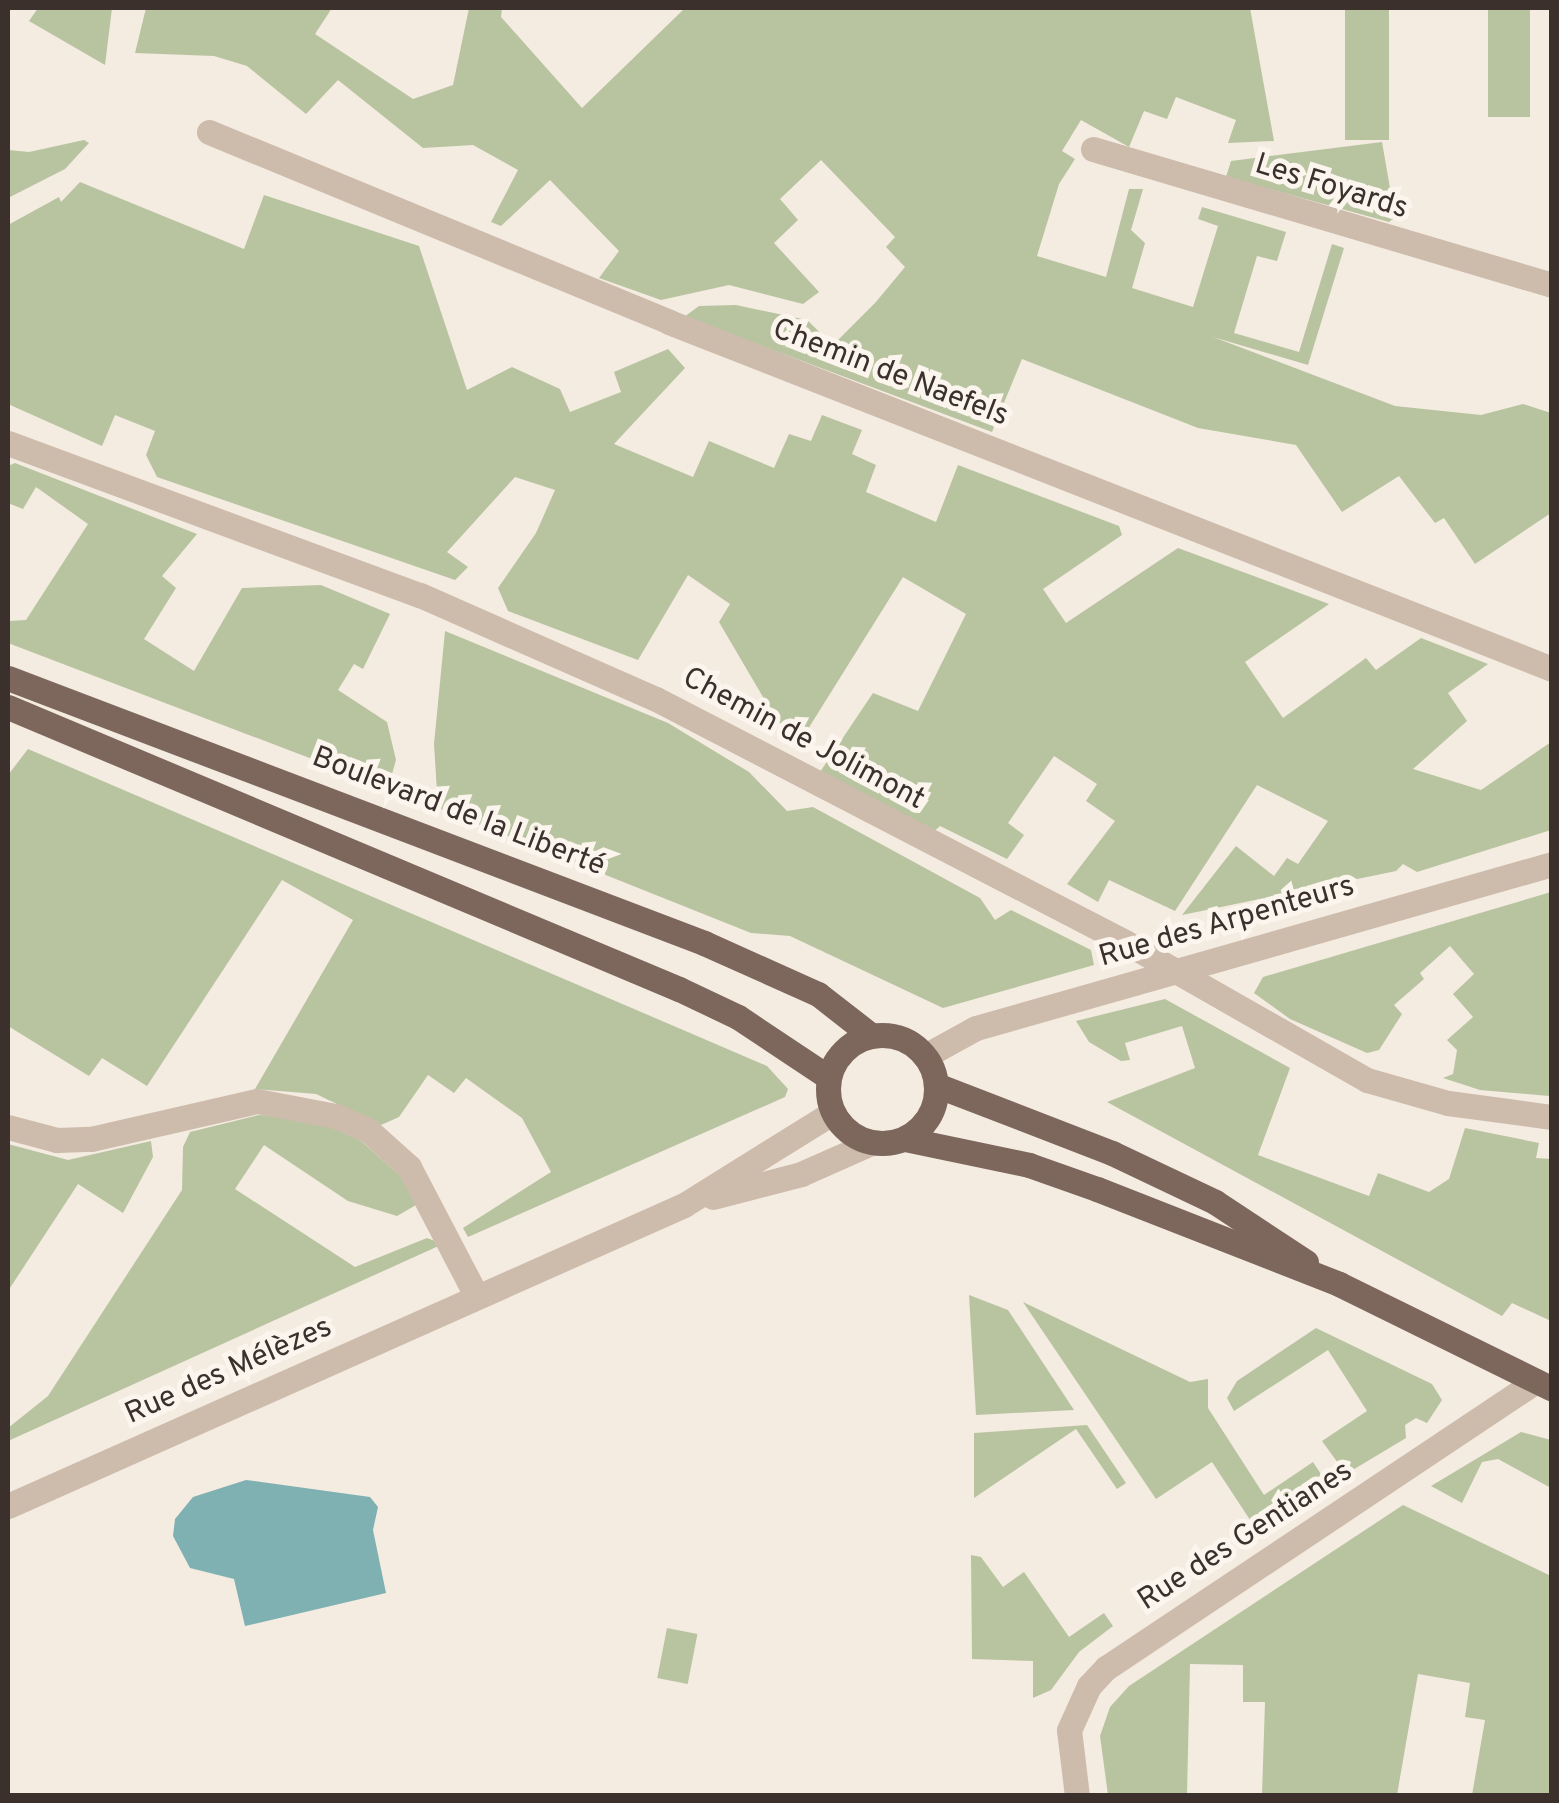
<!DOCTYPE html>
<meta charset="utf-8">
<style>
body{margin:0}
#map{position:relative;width:1559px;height:1803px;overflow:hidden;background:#f4ebe1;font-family:Overpass,sans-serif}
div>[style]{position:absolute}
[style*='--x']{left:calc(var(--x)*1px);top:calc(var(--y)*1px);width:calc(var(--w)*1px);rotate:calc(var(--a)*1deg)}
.green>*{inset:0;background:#b8c4a0;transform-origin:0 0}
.water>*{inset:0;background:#7fb0b2}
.minor>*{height:25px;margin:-12.5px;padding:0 12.5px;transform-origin:12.5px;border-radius:12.5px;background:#cdbbac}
.primary>*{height:25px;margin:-12.5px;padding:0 12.5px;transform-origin:12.5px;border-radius:12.5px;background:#7d675c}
.primary>.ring{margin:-12.5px;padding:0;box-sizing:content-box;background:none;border:25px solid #7d675c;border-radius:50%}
span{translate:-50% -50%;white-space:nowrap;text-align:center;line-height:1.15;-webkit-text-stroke:10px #fbf5ee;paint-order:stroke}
.street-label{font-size:30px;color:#3b302b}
.frame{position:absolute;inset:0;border:10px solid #3b302b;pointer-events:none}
</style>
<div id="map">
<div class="green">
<i style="clip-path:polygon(38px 8px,112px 8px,105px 65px,29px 21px)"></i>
<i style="clip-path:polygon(146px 8px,332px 8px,315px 34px,413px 99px,453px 85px,469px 8px,502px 8px,501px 17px,582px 108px,685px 8px,1250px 8px,1274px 141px,1228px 143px,1236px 120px,1176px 97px,1167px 119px,1144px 111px,1129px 147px,1081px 120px,1062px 151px,1075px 159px,1059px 184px,1037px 256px,1106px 277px,1129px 189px,1143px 189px,1131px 230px,1145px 243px,1132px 288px,1193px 307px,1218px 226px,1198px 219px,1202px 207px,1286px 232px,1277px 261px,1257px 256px,1234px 333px,1299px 352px,1332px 244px,1344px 248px,1308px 365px,1213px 337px,1395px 406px,1481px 415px,1523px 404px,1551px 413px,1551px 513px,1475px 564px,1444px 518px,1435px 523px,1399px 476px,1342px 512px,1296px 445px,1198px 428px,1022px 359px,992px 432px,684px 317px,699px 306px,736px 305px,807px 320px,833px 345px,875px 303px,905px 267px,886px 247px,895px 237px,821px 160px,780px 199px,798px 220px,774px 243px,819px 292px,803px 304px,729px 285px,661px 300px,599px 278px,619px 251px,550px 180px,501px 226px,491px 222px,518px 170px,473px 145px,423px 148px,338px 80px,306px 114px,247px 66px,214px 56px,135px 53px)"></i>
<i style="left:1345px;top:8px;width:44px;height:132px"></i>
<i style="left:1488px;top:8px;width:42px;height:109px"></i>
<i style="clip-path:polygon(84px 140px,89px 143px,65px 169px,8px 198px,8px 150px,29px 152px)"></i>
<i style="clip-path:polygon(1382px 142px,1395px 217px,1389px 222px,1226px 177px,1231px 161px)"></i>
<i style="clip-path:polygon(80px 182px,244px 249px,264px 195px,419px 246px,467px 390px,512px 367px,560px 389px,570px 412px,621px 392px,614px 372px,668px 349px,685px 368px,614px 444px,693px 477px,709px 441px,774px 468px,789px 434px,811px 441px,822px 415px,862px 430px,852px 454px,876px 465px,866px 492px,936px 522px,958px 465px,1119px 526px,1122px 535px,1043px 589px,1066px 623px,1178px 548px,1329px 604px,1245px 662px,1283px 718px,1366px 658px,1376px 670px,1421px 638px,1488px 664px,1448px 693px,1467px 721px,1413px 769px,1481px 790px,1551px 742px,1551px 830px,1417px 872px,1403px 864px,1396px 871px,1182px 915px,1236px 846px,1274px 876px,1287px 858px,1298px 864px,1328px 821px,1257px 785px,1175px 911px,1109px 880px,1098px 902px,1067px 884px,1115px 821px,1086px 801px,1097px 784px,1054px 756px,1008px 823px,1024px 835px,1007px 859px,940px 826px,931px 834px,818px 775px,873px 693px,918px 711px,966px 614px,903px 577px,803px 737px,777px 721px,719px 622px,730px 604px,688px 575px,638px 660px,508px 611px,498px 588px,536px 533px,555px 490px,515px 477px,447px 552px,468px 567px,455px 580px,157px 477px,146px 455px,155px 431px,115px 415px,102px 446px,8px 404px,8px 225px,59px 197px,61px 202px)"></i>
<i style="clip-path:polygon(15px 463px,197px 534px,162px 576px,176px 588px,144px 639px,194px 671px,242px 588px,321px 585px,390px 614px,363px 669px,354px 664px,338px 690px,387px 722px,396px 760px,388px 788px,8px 643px,8px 621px,26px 620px,88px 524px,36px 487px,23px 509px,8px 503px,8px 466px)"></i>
<i style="clip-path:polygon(445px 631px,668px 723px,749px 772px,787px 811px,813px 807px,980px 898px,995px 920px,1011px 910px,1091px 950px,1094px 965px,943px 1008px,790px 936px,751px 933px,438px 808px,434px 744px)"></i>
<i style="clip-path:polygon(28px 749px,767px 1066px,788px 1089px,785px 1097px,468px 1237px,463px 1228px,551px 1172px,522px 1118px,466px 1078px,454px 1093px,428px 1075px,399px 1117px,381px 1125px,316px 1094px,255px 1089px,353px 920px,282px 880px,147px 1086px,102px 1058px,89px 1076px,8px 1026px,8px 775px)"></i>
<i style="clip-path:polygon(1551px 892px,1549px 1096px,1480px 1090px,1443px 1078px,1453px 1074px,1457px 1050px,1447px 1040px,1473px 1017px,1453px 994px,1474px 974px,1450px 946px,1420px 973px,1424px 979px,1394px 1005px,1402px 1014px,1379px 1050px,1367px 1053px,1290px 1019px,1254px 993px,1263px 977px)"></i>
<i style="clip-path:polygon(1165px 999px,1290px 1068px,1258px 1155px,1369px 1196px,1378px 1173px,1429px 1192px,1449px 1179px,1465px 1128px,1539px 1143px,1536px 1158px,1551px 1159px,1551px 1321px,1512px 1303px,1502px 1316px,1107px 1102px,1195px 1068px,1182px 1026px,1125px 1043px,1130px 1060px,1121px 1061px,1089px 1042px,1076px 1021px)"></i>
<i style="clip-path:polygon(259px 1115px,314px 1119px,361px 1141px,405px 1180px,416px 1205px,397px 1216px,348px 1201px,264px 1145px,235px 1189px,355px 1267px,427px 1238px,443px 1244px,8px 1441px,8px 1428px,48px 1396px,182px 1190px,183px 1147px,190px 1132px)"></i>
<i style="clip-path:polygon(151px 1141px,153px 1157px,123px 1213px,78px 1184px,8px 1291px,8px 1144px,68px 1160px)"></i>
<i style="clip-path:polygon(969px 1295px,1008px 1310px,1074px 1410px,976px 1415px)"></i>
<i style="clip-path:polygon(1023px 1302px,1190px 1382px,1208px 1379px,1208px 1408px,1264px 1495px,1313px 1462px,1328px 1485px,1258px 1532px,1212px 1462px,1156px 1499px)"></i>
<i style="clip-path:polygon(1316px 1328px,1432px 1384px,1442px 1400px,1427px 1423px,1416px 1418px,1405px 1425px,1406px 1438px,1346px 1474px,1322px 1441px,1367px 1411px,1328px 1350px,1234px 1411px,1227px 1398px,1237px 1381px)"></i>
<i style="clip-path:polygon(1087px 1425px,1126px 1483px,1117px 1489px,1076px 1429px,974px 1498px,974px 1433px)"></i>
<i style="clip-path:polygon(1521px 1432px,1551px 1440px,1551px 1488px,1498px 1459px,1482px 1462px,1462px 1503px,1431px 1486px)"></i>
<i style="clip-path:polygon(1403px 1505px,1551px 1576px,1551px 1795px,1472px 1795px,1485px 1720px,1465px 1717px,1470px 1683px,1418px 1674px,1397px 1795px,1262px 1795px,1265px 1702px,1243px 1702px,1243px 1665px,1190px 1664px,1187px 1795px,1108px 1795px,1100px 1736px,1110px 1707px,1129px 1686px)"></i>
<i style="clip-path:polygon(971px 1555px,981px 1557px,1003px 1587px,1024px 1572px,1069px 1637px,1104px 1613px,1113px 1626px,1079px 1652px,1051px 1690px,1033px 1698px,1033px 1661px,972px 1659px)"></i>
<i style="left:667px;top:1628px;width:31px;height:51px;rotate:11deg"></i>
</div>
<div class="water">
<i style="clip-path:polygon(246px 1480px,370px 1497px,378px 1507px,373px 1530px,386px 1593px,245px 1626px,234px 1579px,190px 1568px,173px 1536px,175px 1519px,193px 1497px)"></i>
</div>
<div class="minor">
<i style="--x:209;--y:132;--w:498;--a:22.4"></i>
<i style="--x:669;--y:322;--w:949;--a:21.45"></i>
<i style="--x:1093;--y:149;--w:479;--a:16.5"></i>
<i style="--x:8;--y:443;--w:439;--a:20.3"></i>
<i style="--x:420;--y:595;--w:258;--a:23.8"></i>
<i style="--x:656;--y:699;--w:528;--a:27.39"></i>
<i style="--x:1125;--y:942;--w:279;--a:29.7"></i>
<i style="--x:1367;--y:1080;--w:84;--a:15.9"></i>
<i style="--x:1448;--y:1103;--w:105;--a:7.7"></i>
<i style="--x:925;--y:1056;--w:58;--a:-28.8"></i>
<i style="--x:976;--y:1028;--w:599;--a:-15.89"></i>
<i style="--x:8;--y:1127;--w:51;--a:14.9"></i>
<i style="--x:57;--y:1140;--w:34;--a:-2"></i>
<i style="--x:91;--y:1139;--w:170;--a:-12.9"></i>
<i style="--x:257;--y:1101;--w:80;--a:10.8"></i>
<i style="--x:336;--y:1116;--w:36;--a:24"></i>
<i style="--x:369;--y:1131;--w:54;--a:42"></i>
<i style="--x:409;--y:1167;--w:144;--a:62.4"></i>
<i style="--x:713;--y:1197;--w:91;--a:-14.6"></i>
<i style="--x:801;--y:1174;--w:77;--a:-23.9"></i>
<i style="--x:8;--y:1506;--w:740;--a:-24"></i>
<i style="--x:684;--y:1205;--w:174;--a:-31.9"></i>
<i style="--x:1077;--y:1796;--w:66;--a:-96.9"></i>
<i style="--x:1069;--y:1730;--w:48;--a:-65.6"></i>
<i style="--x:1089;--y:1686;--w:25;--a:-47"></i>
<i style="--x:1106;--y:1668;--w:517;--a:-33.72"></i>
</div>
<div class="primary">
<i style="--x:8;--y:678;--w:745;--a:20.84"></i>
<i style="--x:704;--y:943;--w:125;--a:24.1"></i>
<i style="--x:818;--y:994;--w:68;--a:37.9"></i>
<i style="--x:8;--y:707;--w:728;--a:22.8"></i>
<i style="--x:679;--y:989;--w:65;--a:25.4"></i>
<i style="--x:738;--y:1017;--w:108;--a:33.7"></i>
<i class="ring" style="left:828px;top:1035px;width:83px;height:83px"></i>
<i style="--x:936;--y:1085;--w:189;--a:21.1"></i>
<i style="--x:1112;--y:1153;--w:114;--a:25.4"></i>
<i style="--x:1215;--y:1202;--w:109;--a:33.4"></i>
<i style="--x:905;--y:1139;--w:127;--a:11.8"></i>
<i style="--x:1029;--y:1165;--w:72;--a:19.4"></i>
<i style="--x:1097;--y:1189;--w:260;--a:21.4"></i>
<i style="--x:1339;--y:1284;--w:237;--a:26.2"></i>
</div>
<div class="street-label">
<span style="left:1331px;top:188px;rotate:17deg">Les Foyards</span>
<span style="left:890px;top:374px;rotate:21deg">Chemin de Naefels</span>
<span style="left:803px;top:740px;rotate:28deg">Chemin de Jolimont</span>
<span style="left:458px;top:813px;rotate:21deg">Boulevard de la Liberté</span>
<span style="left:1227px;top:923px;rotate:-16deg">Rue des Arpenteurs</span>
<span style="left:229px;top:1372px;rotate:-24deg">Rue des Mélèzes</span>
<span style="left:1246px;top:1537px;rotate:-33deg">Rue des Gentianes</span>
</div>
<div class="frame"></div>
</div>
